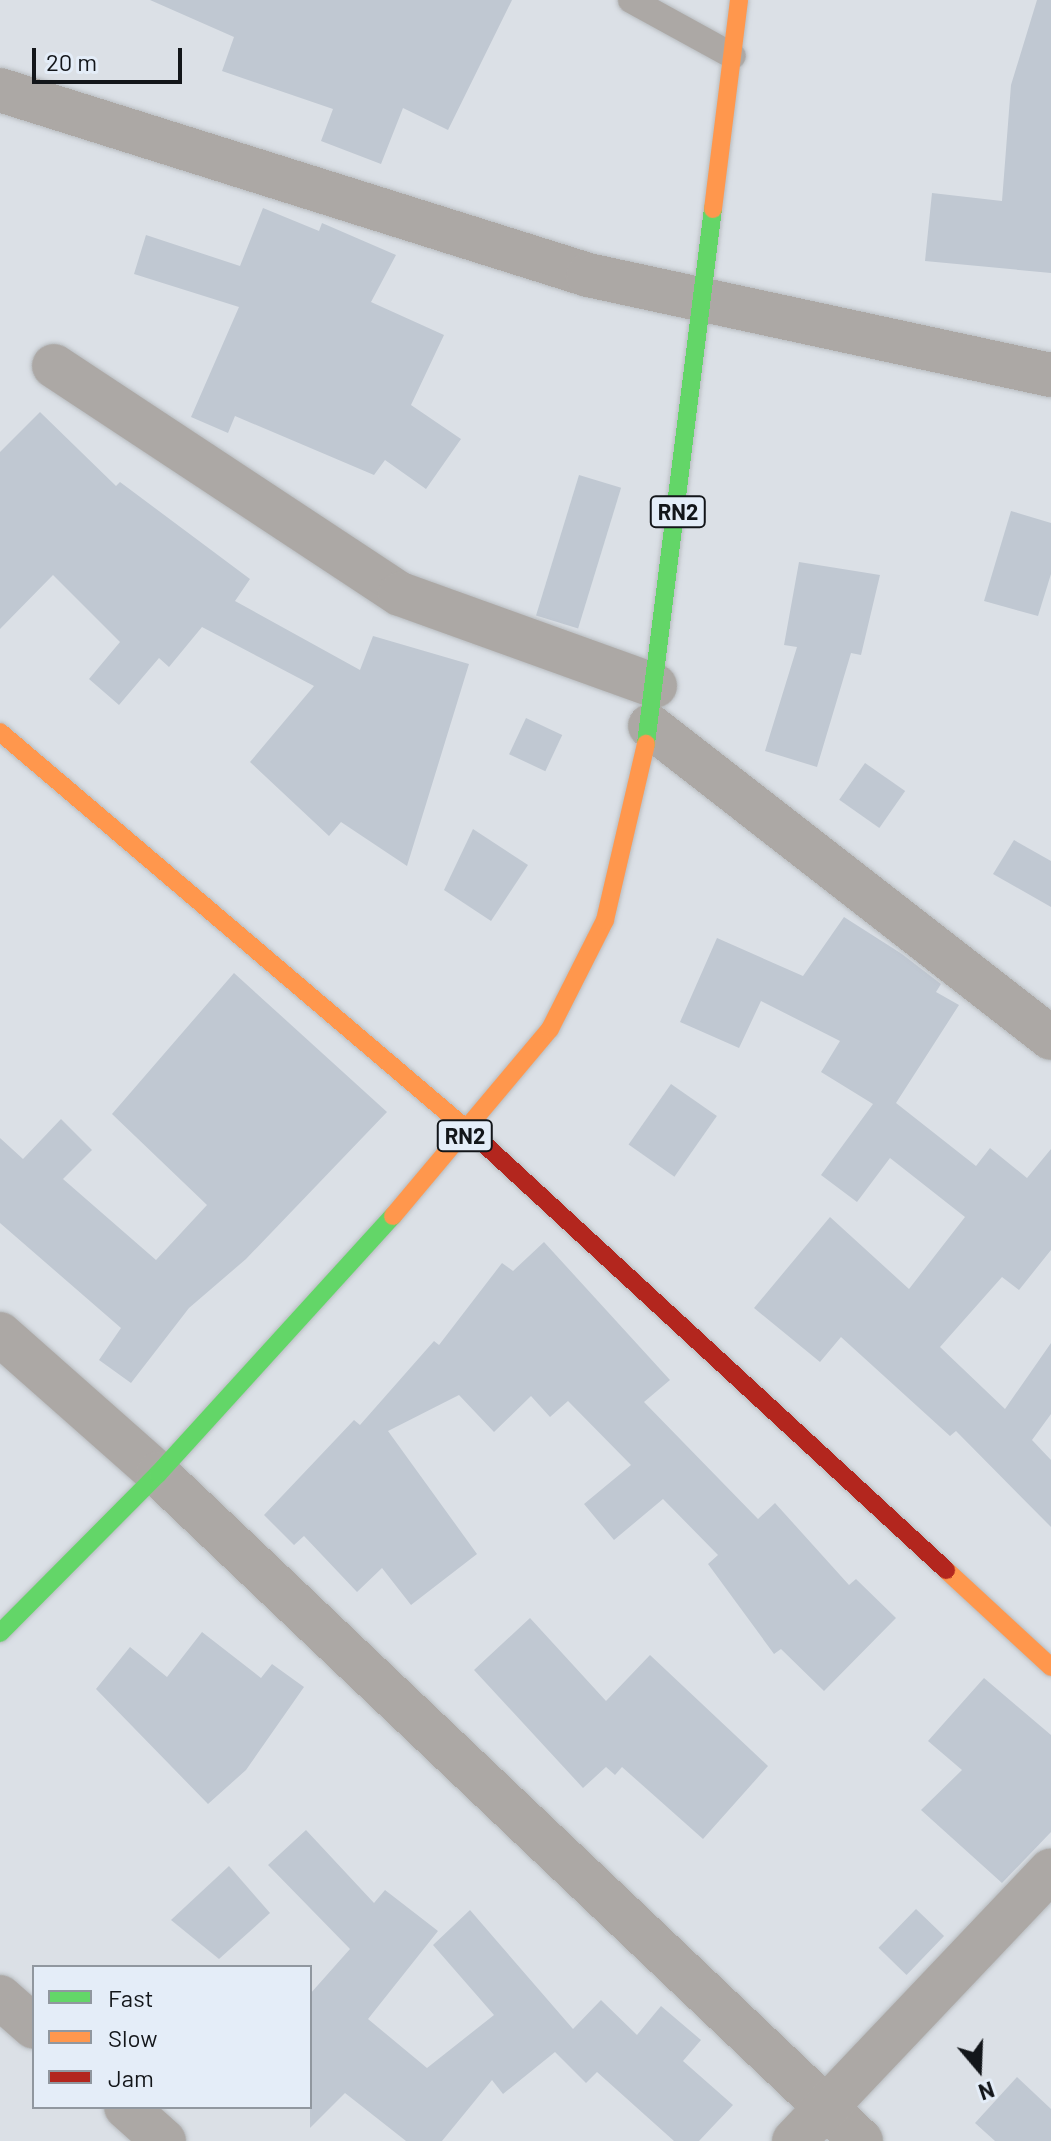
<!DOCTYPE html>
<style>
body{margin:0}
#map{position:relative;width:1051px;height:2141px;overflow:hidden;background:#dbe0e6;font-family:Barlow,sans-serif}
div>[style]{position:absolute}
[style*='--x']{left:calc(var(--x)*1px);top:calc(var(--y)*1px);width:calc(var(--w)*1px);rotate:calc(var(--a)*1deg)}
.building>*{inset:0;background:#c0c8d2;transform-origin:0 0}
.roads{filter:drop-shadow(0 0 2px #b8bcc0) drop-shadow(0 0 2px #b8bcc0)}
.lane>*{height:26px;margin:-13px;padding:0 13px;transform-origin:13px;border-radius:13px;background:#aca8a5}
.street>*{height:44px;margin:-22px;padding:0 22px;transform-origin:22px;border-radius:22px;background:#aca8a5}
.fast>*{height:18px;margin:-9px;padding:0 9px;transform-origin:9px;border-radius:9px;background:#63d668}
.slow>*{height:18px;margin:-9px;padding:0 9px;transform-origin:9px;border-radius:9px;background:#ff974d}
.jam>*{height:18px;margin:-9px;padding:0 9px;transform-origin:9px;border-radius:9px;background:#b3261e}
span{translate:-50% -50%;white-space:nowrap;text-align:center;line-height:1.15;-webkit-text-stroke:6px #e4edf8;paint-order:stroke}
.shield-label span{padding:2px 6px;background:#e4edf8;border:2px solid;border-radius:6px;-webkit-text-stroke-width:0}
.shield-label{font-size:22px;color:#13161a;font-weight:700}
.legend{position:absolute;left:32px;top:1965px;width:280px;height:144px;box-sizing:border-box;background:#e4edf8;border:2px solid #90979f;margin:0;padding:10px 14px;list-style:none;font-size:24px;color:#13161a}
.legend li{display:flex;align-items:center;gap:16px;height:40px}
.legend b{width:40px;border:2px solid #90979f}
.north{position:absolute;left:939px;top:2029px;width:80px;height:80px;-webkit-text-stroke:6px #e4edf8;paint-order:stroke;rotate:161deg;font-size:22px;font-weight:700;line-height:32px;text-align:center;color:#13161a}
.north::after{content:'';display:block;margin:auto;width:28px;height:36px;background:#13161a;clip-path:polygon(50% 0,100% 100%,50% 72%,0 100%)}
.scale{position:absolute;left:32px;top:48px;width:150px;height:36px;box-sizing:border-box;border:4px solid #13161a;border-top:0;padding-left:10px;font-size:24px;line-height:28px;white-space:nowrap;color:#13161a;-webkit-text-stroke:6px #e4edf8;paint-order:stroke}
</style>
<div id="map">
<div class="building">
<i style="clip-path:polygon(150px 0,512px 0,448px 130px,403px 108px,381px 164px,321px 141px,333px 109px,222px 71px,234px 37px)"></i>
<i style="clip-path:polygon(1037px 0,1051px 0,1051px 273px,925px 261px,932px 193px,1002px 201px,1011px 85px)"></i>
<i style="clip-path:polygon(263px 208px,319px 231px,322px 223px,396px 255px,371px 302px,444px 335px,411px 405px,461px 439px,426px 489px,385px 460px,374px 475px,235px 416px,228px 433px,191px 417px,239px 307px,134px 274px,146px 235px,240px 266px)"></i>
<i style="clip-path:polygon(40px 412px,116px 486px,120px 482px,250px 579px,235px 601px,360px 670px,373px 636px,469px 664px,407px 866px,341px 822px,329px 836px,250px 762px,314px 686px,202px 627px,169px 667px,159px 658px,119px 705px,89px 679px,120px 642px,53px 575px,0 629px,0 452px)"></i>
<i style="left:579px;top:475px;width:44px;height:147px;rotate:17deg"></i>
<i style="clip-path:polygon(1011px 511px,1051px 523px,1051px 574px,1038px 616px,984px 601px)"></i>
<i style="clip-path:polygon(799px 562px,880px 575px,861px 655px,851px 653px,817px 767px,765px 751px,797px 647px,784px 645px)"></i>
<i style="left:526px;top:718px;width:40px;height:40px;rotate:25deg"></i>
<i style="left:865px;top:763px;width:49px;height:45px;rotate:35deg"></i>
<i style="clip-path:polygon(473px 829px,528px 865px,491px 921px,444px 890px)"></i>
<i style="clip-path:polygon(1014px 840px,1051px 861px,1051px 907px,993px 874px)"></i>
<i style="clip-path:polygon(844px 917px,902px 954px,941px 984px,936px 992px,959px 1005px,896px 1103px,976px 1166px,990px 1148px,1027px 1178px,1051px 1149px,1051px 1250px,1019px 1290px,1002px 1277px,940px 1347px,1005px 1409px,1051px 1343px,1051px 1414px,1032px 1440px,1051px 1460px,1051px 1527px,956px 1431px,950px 1436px,841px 1337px,820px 1362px,754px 1308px,830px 1217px,909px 1289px,965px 1217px,890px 1158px,857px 1202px,821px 1175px,873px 1104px,821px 1072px,840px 1041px,761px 1001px,739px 1048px,680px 1022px,717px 938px,803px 976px)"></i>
<i style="clip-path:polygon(234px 973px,387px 1112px,246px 1259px,189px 1308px,131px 1383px,99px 1360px,121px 1328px,0 1223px,0 1138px,23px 1159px,61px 1119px,92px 1150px,63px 1179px,156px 1260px,207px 1205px,112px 1114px)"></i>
<i style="left:671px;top:1084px;width:56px;height:74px;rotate:35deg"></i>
<i style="clip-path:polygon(544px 1242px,670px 1380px,644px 1402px,758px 1519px,775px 1503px,849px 1585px,856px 1579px,896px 1618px,824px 1691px,781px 1649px,774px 1654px,708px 1564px,718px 1555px,663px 1499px,614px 1540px,584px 1504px,631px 1465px,568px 1401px,550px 1417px,531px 1396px,494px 1432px,459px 1395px,388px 1431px,477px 1554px,411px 1605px,382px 1568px,357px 1592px,304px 1536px,294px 1545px,264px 1515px,354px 1420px,360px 1425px,434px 1341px,439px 1345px,502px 1263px,513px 1271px)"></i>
<i style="clip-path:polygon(530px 1618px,606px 1701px,650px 1655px,768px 1766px,703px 1839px,622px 1767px,615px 1775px,606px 1767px,583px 1788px,474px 1670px)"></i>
<i style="clip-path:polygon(202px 1632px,261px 1678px,272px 1664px,304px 1687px,246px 1770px,208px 1804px,96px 1689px,130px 1647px,167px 1677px)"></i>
<i style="clip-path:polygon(984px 1678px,1051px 1735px,1051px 1832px,1002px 1883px,921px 1810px,962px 1770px,928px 1741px)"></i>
<i style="clip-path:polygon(306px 1830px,374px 1903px,385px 1890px,438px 1931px,368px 2019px,427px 2068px,494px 2015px,433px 1945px,470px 1910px,573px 2029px,601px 2000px,637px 2035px,661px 2006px,701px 2040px,683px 2061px,733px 2105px,699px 2141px,674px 2141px,597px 2072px,586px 2083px,555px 2052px,503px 2094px,492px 2080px,442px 2141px,406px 2141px,345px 2093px,310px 2128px,310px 1994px,350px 1949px,268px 1865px)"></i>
<i style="clip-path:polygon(229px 1866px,270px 1913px,219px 1959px,171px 1920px)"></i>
<i style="left:916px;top:1909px;width:39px;height:54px;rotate:44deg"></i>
<i style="clip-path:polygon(1017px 2077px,1051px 2109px,1051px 2141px,995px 2141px,975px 2123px)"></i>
</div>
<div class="roads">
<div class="lane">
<i style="--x:631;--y:0;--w:116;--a:28.8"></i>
</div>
<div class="street">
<i style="--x:0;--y:90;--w:616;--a:17.46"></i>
<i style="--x:588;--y:275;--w:474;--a:12.2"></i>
<i style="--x:54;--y:366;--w:414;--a:33.4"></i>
<i style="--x:400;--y:594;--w:271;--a:19.8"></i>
<i style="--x:650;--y:726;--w:508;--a:37.88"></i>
<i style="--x:0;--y:1334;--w:211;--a:41.5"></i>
<i style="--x:158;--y:1474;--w:969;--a:43.49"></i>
<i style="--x:0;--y:1997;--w:45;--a:41.4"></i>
<i style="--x:126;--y:2107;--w:51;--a:41.8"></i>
<i style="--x:794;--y:2141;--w:373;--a:-46.5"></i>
</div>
<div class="fast">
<i style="--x:646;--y:744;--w:539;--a:-82.86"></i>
<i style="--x:0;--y:1633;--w:224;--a:-45.2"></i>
<i style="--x:158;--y:1474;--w:349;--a:-47.7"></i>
</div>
<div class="slow">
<i style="--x:713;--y:209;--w:211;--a:-82.9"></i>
<i style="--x:0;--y:732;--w:634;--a:40.4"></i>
<i style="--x:393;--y:1216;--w:244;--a:-50"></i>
<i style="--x:550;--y:1029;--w:122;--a:-63.2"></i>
<i style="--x:605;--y:920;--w:181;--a:-76.9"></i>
<i style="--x:946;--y:1570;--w:143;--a:42.7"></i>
</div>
<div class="jam">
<i style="--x:483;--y:1143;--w:630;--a:42.68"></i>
</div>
</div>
<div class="shield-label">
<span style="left:678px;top:512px">RN2</span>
<span style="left:465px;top:1136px">RN2</span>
</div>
<ul class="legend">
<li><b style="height:10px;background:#63d668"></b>Fast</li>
<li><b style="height:10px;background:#ff974d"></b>Slow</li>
<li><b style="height:10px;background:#b3261e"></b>Jam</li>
</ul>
<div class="north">N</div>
<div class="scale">20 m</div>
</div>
